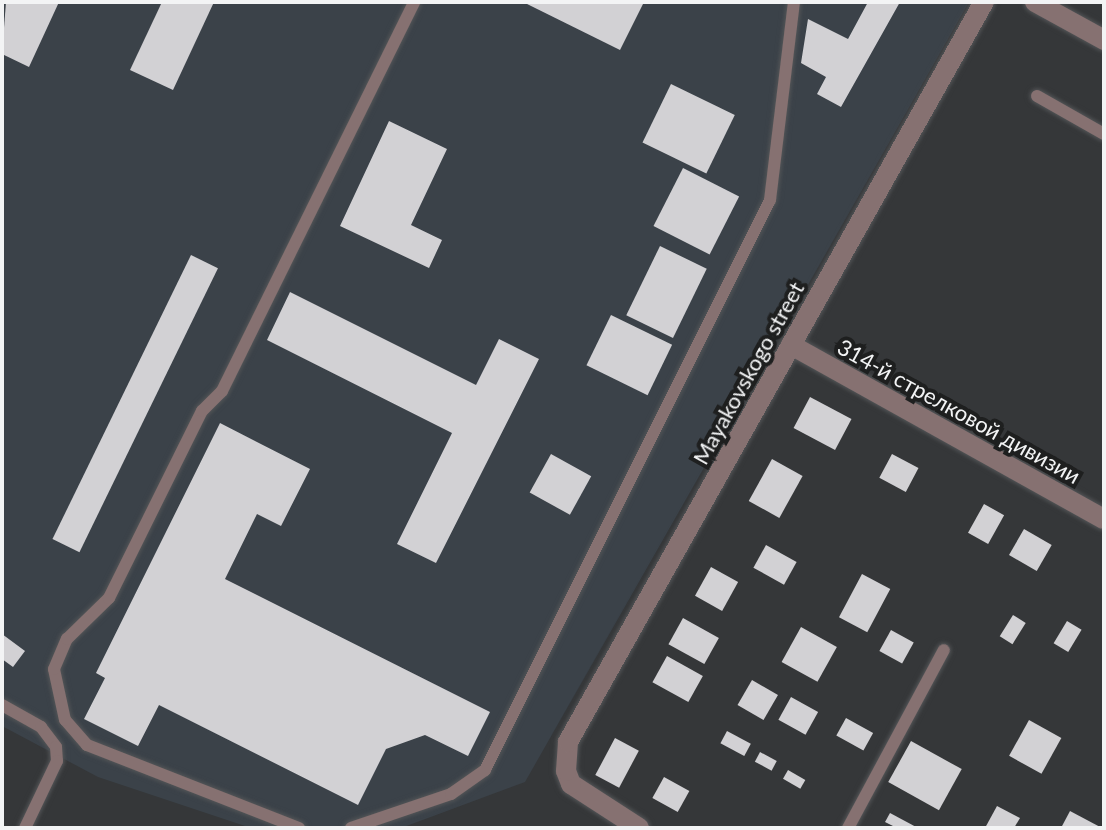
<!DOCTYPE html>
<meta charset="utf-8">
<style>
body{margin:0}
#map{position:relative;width:1106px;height:830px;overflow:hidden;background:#353739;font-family:Lato,sans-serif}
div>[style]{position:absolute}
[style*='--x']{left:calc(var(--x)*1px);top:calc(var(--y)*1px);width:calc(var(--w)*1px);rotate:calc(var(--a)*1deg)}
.built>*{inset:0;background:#3b4249}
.building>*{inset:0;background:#d2d1d4;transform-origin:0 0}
.roads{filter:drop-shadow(0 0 2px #535557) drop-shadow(0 0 2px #535557)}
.lane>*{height:12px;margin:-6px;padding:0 6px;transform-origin:6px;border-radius:6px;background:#867171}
.street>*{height:20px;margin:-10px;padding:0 10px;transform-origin:10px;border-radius:10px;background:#867171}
span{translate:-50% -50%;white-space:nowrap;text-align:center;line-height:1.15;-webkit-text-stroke:8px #1e1f1f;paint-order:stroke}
.street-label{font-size:22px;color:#f3f4f5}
.frame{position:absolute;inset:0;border:4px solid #f3f4f5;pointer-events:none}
</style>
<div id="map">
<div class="built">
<i style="clip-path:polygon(2px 2px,969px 2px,525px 782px,401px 828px,251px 828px,98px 777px,2px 726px)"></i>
</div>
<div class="building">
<i style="clip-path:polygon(6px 2px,59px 2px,29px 67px,2px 54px)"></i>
<i style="clip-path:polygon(162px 2px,214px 2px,173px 90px,130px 70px)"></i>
<i style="clip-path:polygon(523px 2px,644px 2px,620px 50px)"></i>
<i style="clip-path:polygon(868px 2px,900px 2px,841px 107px,817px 94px,826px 77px,801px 63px,808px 19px,848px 39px)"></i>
<i style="left:671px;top:84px;width:71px;height:65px;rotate:26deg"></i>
<i style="clip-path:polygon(389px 121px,447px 149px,411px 225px,442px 240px,429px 268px,340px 226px)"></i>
<i style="left:683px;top:168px;width:63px;height:65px;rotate:27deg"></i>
<i style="left:660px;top:246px;width:52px;height:77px;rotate:26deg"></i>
<i style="left:191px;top:255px;width:30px;height:316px;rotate:26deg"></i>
<i style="clip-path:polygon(290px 292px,476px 385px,499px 339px,539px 359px,436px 563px,397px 544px,452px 433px,267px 340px)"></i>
<i style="left:611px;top:315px;width:68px;height:56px;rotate:26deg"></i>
<i style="left:810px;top:397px;width:47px;height:35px;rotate:28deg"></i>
<i style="clip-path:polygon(220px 423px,310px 469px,281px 526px,257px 514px,225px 579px,490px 712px,468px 756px,425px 735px,386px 749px,358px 805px,159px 705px,138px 746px,84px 719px,105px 678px,96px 673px)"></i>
<i style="left:551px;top:454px;width:46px;height:44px;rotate:29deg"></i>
<i style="left:892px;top:454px;width:30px;height:27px;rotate:28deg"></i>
<i style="left:772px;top:459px;width:35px;height:48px;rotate:29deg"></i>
<i style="left:984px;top:504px;width:23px;height:33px;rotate:29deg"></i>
<i style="left:1024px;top:529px;width:32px;height:30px;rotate:30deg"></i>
<i style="left:766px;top:545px;width:35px;height:26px;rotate:29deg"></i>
<i style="left:711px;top:567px;width:31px;height:33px;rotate:29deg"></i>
<i style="left:862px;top:574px;width:32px;height:49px;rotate:28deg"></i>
<i style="left:1013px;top:615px;width:15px;height:25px;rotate:32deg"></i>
<i style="left:683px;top:618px;width:41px;height:30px;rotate:29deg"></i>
<i style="left:1067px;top:621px;width:17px;height:26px;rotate:31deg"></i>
<i style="left:801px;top:627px;width:41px;height:40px;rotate:29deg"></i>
<i style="left:891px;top:630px;width:26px;height:24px;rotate:29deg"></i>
<i style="clip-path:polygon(2px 634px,25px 651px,13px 667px,2px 659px)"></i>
<i style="left:667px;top:656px;width:41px;height:30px;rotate:29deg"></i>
<i style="left:752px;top:680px;width:30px;height:29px;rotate:30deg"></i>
<i style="left:791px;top:697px;width:31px;height:26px;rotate:29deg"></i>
<i style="left:846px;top:718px;width:31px;height:20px;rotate:29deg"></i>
<i style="left:1029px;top:720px;width:37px;height:41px;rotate:29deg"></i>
<i style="left:727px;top:731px;width:27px;height:14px;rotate:28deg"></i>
<i style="left:615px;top:738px;width:27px;height:42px;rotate:28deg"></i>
<i style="left:911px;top:741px;width:58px;height:47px;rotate:29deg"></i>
<i style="left:760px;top:752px;width:19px;height:11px;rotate:28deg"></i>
<i style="left:788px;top:770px;width:20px;height:10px;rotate:30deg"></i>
<i style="left:664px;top:777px;width:29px;height:24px;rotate:29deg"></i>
<i style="clip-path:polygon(997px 806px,1020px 818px,1014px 828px,985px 828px)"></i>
<i style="clip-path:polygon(1070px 811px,1102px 828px,1061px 828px)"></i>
<i style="clip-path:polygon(890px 813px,918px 828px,897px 828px,885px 822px)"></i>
</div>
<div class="roads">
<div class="lane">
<i style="--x:1037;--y:96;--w:77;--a:29.6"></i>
<i style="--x:2;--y:705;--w:45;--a:29.4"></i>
<i style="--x:41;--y:727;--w:25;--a:53"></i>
<i style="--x:56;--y:747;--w:14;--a:86"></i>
<i style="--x:57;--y:761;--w:74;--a:115.5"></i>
<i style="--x:299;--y:828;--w:228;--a:-158.6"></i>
<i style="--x:87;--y:745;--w:33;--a:-131"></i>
<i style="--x:65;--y:720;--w:52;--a:-102.2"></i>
<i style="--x:54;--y:669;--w:33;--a:-67"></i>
<i style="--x:67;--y:639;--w:59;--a:-44.3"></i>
<i style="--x:109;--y:598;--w:209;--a:-63.6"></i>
<i style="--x:202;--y:411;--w:28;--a:-45"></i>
<i style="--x:222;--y:391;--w:434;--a:-63.7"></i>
<i style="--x:351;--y:828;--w:106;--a:-18.8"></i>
<i style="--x:451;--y:794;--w:42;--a:-35.2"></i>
<i style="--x:485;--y:770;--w:637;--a:-63.43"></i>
<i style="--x:770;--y:200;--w:199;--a:-83.1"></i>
<i style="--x:848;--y:828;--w:202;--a:-61.7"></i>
</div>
<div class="street">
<i style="--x:1035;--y:2;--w:79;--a:28.8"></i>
<i style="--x:791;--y:345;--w:358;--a:29.1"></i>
<i style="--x:639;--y:828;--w:81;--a:-147.1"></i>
<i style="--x:571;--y:784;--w:14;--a:-111"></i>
<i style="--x:566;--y:771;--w:29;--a:-86"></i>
<i style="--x:568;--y:742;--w:849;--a:-60.66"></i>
</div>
</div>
<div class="street-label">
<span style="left:748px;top:373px;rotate:-61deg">Mayakovskogo street</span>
<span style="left:959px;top:411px;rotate:29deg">314-й стрелковой дивизии</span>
</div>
<div class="frame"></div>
</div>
